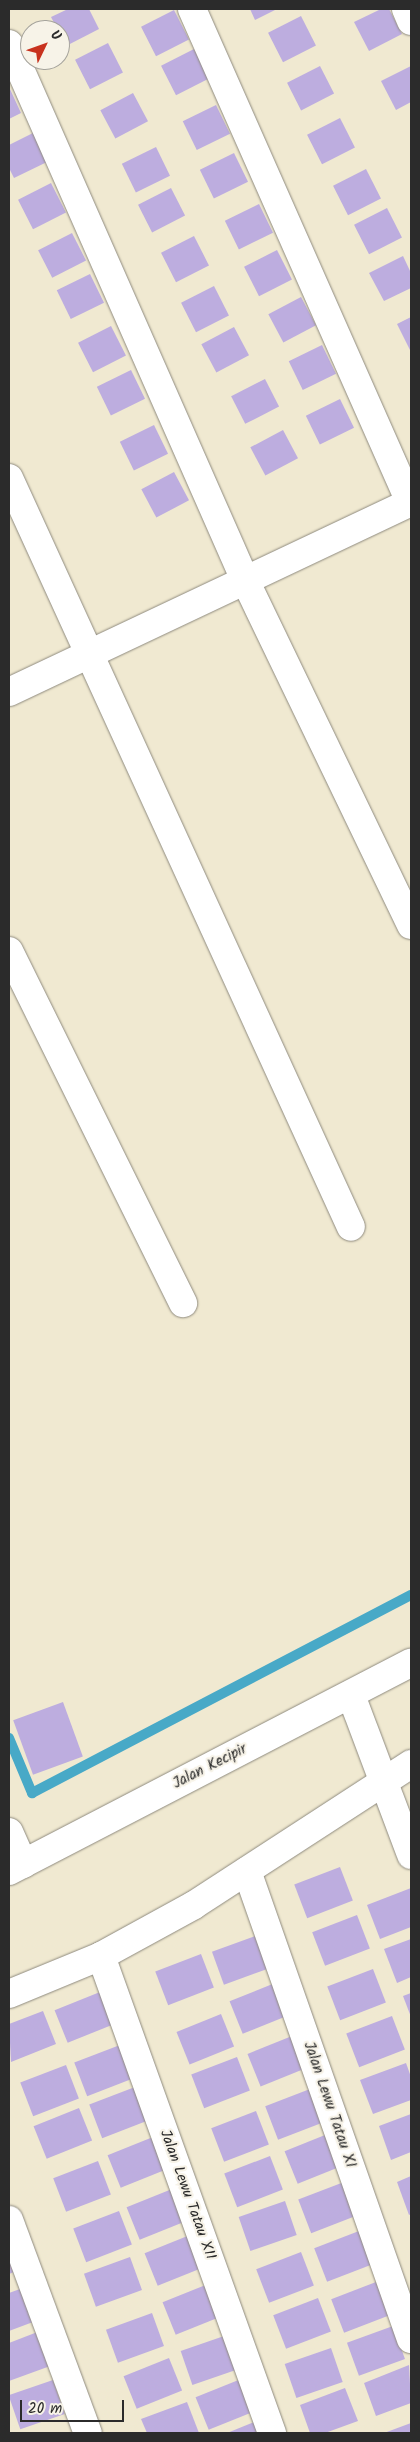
<!DOCTYPE html>
<style>
body{margin:0}
#map{position:relative;width:420px;height:2442px;overflow:hidden;background:#f0e9d1;font-family:Kalam,sans-serif}
div>[style]{position:absolute}
[style*='--x']{left:calc(var(--x)*1px);top:calc(var(--y)*1px);width:calc(var(--w)*1px);rotate:calc(var(--a)*1deg)}
.stream>*{height:10px;margin:-5px;padding:0 5px;transform-origin:5px;border-radius:5px;background:#48a9c7}
.building>*{inset:0;background:#bdaddf;transform-origin:0 0}
.roads{filter:drop-shadow(0 0 1px #8e8a7e) drop-shadow(0 0 1px #8e8a7e)}
.minor>*{height:28px;margin:-14px;padding:0 14px;transform-origin:14px;border-radius:14px;background:#fff}
span{translate:-50% -50%;white-space:nowrap;text-align:center;line-height:1.15;-webkit-text-stroke:4.5px #f7f3e8;paint-order:stroke}
.street-label{font-size:15px;color:#2b2b2b}
.frame{position:absolute;inset:0;border:10px solid #2b2b2b;pointer-events:none}
.north{position:absolute;left:20px;top:20px;width:50px;height:50px;box-sizing:border-box;background:#f7f3e8;border:1px solid #a5a39c;border-radius:50%;rotate:48deg;font-size:14px;font-weight:700;line-height:20px;text-align:center;color:#2b2b2b}
.north::after{content:'';display:block;margin:auto;width:18px;height:22px;background:#c8321e;clip-path:polygon(50% 0,100% 100%,50% 72%,0 100%)}
.scale{position:absolute;left:20px;top:2400px;width:104px;height:22px;box-sizing:border-box;border:2px solid #2b2b2b;border-top:0;padding-left:6px;font-size:15px;line-height:18px;white-space:nowrap;color:#2b2b2b;-webkit-text-stroke:4px #f7f3e8;paint-order:stroke}
</style>
<div id="map">
<div class="stream">
<i style="--x:9;--y:1738;--w:60;--a:67.3"></i>
<i style="--x:32;--y:1793;--w:428;--a:-27.6"></i>
</div>
<div class="building">
<i style="clip-path:polygon(68px 9px,89px 9px,99px 29px,66px 46px,51px 17px)"></i>
<i style="clip-path:polygon(250px 9px,277px 9px,255px 20px)"></i>
<i style="clip-path:polygon(381px 9px,389px 9px,402px 34px,369px 51px,354px 22px)"></i>
<i style="left:174px;top:10px;width:33px;height:37px;rotate:63deg"></i>
<i style="left:301px;top:16px;width:33px;height:37px;rotate:63deg"></i>
<i style="left:108px;top:43px;width:33px;height:37px;rotate:63deg"></i>
<i style="left:194px;top:49px;width:33px;height:37px;rotate:63deg"></i>
<i style="left:320px;top:66px;width:31px;height:37px;rotate:63deg"></i>
<i style="clip-path:polygon(411px 66px,411px 102px,396px 110px,381px 81px)"></i>
<i style="clip-path:polygon(9px 87px,21px 113px,9px 119px)"></i>
<i style="left:133px;top:93px;width:32px;height:37px;rotate:62deg"></i>
<i style="left:216px;top:105px;width:32px;height:37px;rotate:64deg"></i>
<i style="left:340px;top:118px;width:33px;height:37px;rotate:63deg"></i>
<i style="clip-path:polygon(33px 133px,47px 162px,14px 178px,9px 168px,9px 145px)"></i>
<i style="left:156px;top:147px;width:32px;height:38px;rotate:64deg"></i>
<i style="left:234px;top:153px;width:32px;height:38px;rotate:64deg"></i>
<i style="left:366px;top:169px;width:33px;height:37px;rotate:63deg"></i>
<i style="left:51px;top:183px;width:33px;height:37px;rotate:63deg"></i>
<i style="left:171px;top:188px;width:31px;height:37px;rotate:63deg"></i>
<i style="left:259px;top:204px;width:32px;height:38px;rotate:64deg"></i>
<i style="left:387px;top:208px;width:33px;height:37px;rotate:63deg"></i>
<i style="left:72px;top:233px;width:31px;height:38px;rotate:63deg"></i>
<i style="left:194px;top:236px;width:33px;height:37px;rotate:63deg"></i>
<i style="left:277px;top:250px;width:33px;height:37px;rotate:63deg"></i>
<i style="clip-path:polygon(403px 256px,411px 273px,411px 288px,384px 301px,369px 273px)"></i>
<i style="left:90px;top:274px;width:32px;height:37px;rotate:64deg"></i>
<i style="left:214px;top:286px;width:33px;height:37px;rotate:63deg"></i>
<i style="left:301px;top:297px;width:32px;height:37px;rotate:62deg"></i>
<i style="clip-path:polygon(411px 317px,411px 352px,397px 324px)"></i>
<i style="left:111px;top:326px;width:33px;height:37px;rotate:63deg"></i>
<i style="left:234px;top:327px;width:32px;height:37px;rotate:62deg"></i>
<i style="left:322px;top:345px;width:32px;height:37px;rotate:64deg"></i>
<i style="left:131px;top:370px;width:32px;height:38px;rotate:64deg"></i>
<i style="left:265px;top:379px;width:31px;height:38px;rotate:63deg"></i>
<i style="left:340px;top:399px;width:32px;height:38px;rotate:64deg"></i>
<i style="left:154px;top:425px;width:32px;height:38px;rotate:64deg"></i>
<i style="left:283px;top:430px;width:32px;height:37px;rotate:62deg"></i>
<i style="left:174px;top:472px;width:32px;height:37px;rotate:62deg"></i>
<i style="left:63px;top:1702px;width:58px;height:53px;rotate:70deg"></i>
<i style="left:340px;top:1867px;width:36px;height:49px;rotate:69deg"></i>
<i style="clip-path:polygon(411px 1888px,411px 1927px,380px 1939px,367px 1905px)"></i>
<i style="left:357px;top:1915px;width:36px;height:48px;rotate:69deg"></i>
<i style="left:258px;top:1935px;width:35px;height:49px;rotate:70deg"></i>
<i style="clip-path:polygon(411px 1939px,411px 1977px,397px 1983px,384px 1949px)"></i>
<i style="left:201px;top:1954px;width:36px;height:49px;rotate:69deg"></i>
<i style="left:373px;top:1969px;width:36px;height:49px;rotate:69deg"></i>
<i style="left:275px;top:1983px;width:35px;height:49px;rotate:68deg"></i>
<i style="left:100px;top:1992px;width:35px;height:49px;rotate:68deg"></i>
<i style="clip-path:polygon(411px 1993px,411px 2017px,403px 1996px)"></i>
<i style="clip-path:polygon(43px 2011px,56px 2044px,11px 2062px,9px 2024px)"></i>
<i style="left:221px;top:2014px;width:35px;height:48px;rotate:68deg"></i>
<i style="left:392px;top:2016px;width:36px;height:49px;rotate:69deg"></i>
<i style="left:292px;top:2036px;width:35px;height:48px;rotate:68deg"></i>
<i style="left:120px;top:2045px;width:36px;height:49px;rotate:69deg"></i>
<i style="left:237px;top:2057px;width:36px;height:49px;rotate:69deg"></i>
<i style="clip-path:polygon(406px 2063px,411px 2077px,411px 2100px,373px 2114px,360px 2080px)"></i>
<i style="left:66px;top:2065px;width:36px;height:49px;rotate:69deg"></i>
<i style="left:135px;top:2087px;width:36px;height:49px;rotate:69deg"></i>
<i style="left:310px;top:2089px;width:36px;height:48px;rotate:69deg"></i>
<i style="left:79px;top:2108px;width:35px;height:49px;rotate:68deg"></i>
<i style="left:256px;top:2111px;width:36px;height:48px;rotate:69deg"></i>
<i style="clip-path:polygon(411px 2114px,411px 2152px,391px 2160px,379px 2126px)"></i>
<i style="left:330px;top:2133px;width:35px;height:49px;rotate:68deg"></i>
<i style="left:153px;top:2137px;width:35px;height:49px;rotate:68deg"></i>
<i style="left:270px;top:2156px;width:36px;height:49px;rotate:69deg"></i>
<i style="left:98px;top:2161px;width:36px;height:48px;rotate:69deg"></i>
<i style="clip-path:polygon(411px 2176px,411px 2214px,409px 2215px,397px 2182px)"></i>
<i style="left:344px;top:2182px;width:36px;height:49px;rotate:69deg"></i>
<i style="left:172px;top:2189px;width:35px;height:49px;rotate:68deg"></i>
<i style="left:285px;top:2201px;width:36px;height:49px;rotate:71deg"></i>
<i style="left:119px;top:2211px;width:36px;height:49px;rotate:69deg"></i>
<i style="left:359px;top:2231px;width:36px;height:48px;rotate:69deg"></i>
<i style="left:190px;top:2235px;width:35px;height:49px;rotate:68deg"></i>
<i style="clip-path:polygon(9px 2243px,19px 2270px,9px 2274px)"></i>
<i style="left:301px;top:2252px;width:36px;height:48px;rotate:69deg"></i>
<i style="left:130px;top:2257px;width:35px;height:49px;rotate:70deg"></i>
<i style="left:376px;top:2282px;width:36px;height:48px;rotate:69deg"></i>
<i style="left:208px;top:2284px;width:35px;height:49px;rotate:68deg"></i>
<i style="clip-path:polygon(20px 2289px,33px 2322px,9px 2331px,9px 2293px)"></i>
<i style="left:318px;top:2298px;width:36px;height:48px;rotate:69deg"></i>
<i style="left:152px;top:2313px;width:35px;height:49px;rotate:70deg"></i>
<i style="left:393px;top:2326px;width:35px;height:49px;rotate:70deg"></i>
<i style="clip-path:polygon(40px 2331px,53px 2365px,9px 2381px,9px 2343px)"></i>
<i style="left:227px;top:2335px;width:36px;height:49px;rotate:71deg"></i>
<i style="left:331px;top:2348px;width:36px;height:49px;rotate:71deg"></i>
<i style="left:169px;top:2358px;width:35px;height:49px;rotate:68deg"></i>
<i style="clip-path:polygon(409px 2365px,411px 2403px,376px 2416px,364px 2383px)"></i>
<i style="left:241px;top:2379px;width:35px;height:49px;rotate:68deg"></i>
<i style="left:53px;top:2380px;width:36px;height:47px;rotate:71deg"></i>
<i style="clip-path:polygon(345px 2388px,358px 2421px,325px 2433px,310px 2433px,300px 2405px)"></i>
<i style="clip-path:polygon(187px 2402px,199px 2433px,147px 2433px,141px 2419px)"></i>
<i style="clip-path:polygon(259px 2420px,264px 2433px,227px 2433px)"></i>
<i style="clip-path:polygon(411px 2423px,411px 2433px,384px 2433px)"></i>
</div>
<div class="roads">
<div class="minor">
<i style="--x:192;--y:9;--w:539;--a:66.15"></i>
<i style="--x:406;--y:9;--w:13;--a:67"></i>
<i style="--x:9;--y:44;--w:586;--a:66.24"></i>
<i style="--x:245;--y:580;--w:383;--a:64.3"></i>
<i style="--x:9;--y:478;--w:823;--a:65.46"></i>
<i style="--x:9;--y:692;--w:445;--a:-25.3"></i>
<i style="--x:9;--y:951;--w:393;--a:63.7"></i>
<i style="--x:351;--y:1695;--w:171;--a:69.4"></i>
<i style="--x:9;--y:1832;--w:35;--a:66"></i>
<i style="--x:9;--y:1871;--w:453;--a:-27.4"></i>
<i style="--x:247;--y:1871;--w:496;--a:70.7"></i>
<i style="--x:101;--y:1956;--w:507;--a:70.28"></i>
<i style="--x:9;--y:1994;--w:100;--a:-22.4"></i>
<i style="--x:101;--y:1956;--w:106;--a:-28.7"></i>
<i style="--x:194;--y:1905;--w:259;--a:-33"></i>
<i style="--x:9;--y:2220;--w:227;--a:69.7"></i>
</div>
</div>
<div class="street-label">
<span style="left:210px;top:1767px;rotate:-27deg">Jalan Kecipir</span>
<span style="left:329px;top:2105px;rotate:71deg">Jalan Lewu Tatau XI</span>
<span style="left:187px;top:2195px;rotate:70deg">Jalan Lewu Tatau XII</span>
</div>
<div class="frame"></div>
<div class="north">U</div>
<div class="scale">20 m</div>
</div>
